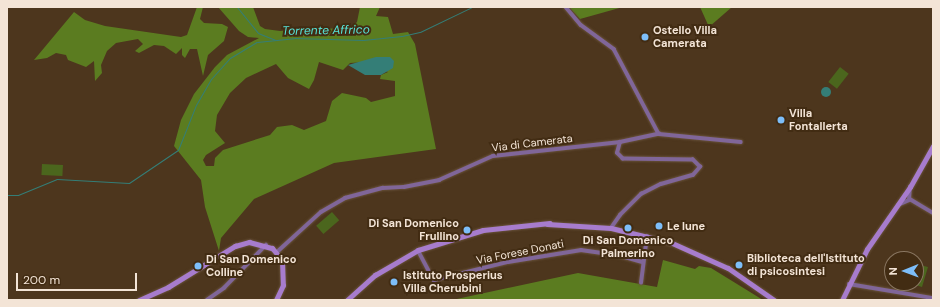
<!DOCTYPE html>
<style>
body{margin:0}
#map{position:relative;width:940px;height:307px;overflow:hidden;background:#4d361d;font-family:"DM Sans",sans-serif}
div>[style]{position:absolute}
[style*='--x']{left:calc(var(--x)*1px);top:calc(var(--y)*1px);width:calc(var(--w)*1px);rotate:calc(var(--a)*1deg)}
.green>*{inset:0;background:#4b661d;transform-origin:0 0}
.forest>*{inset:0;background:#5b7c20}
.water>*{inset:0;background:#347e77}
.round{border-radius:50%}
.stream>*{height:1px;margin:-0.5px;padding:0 0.5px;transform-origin:0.5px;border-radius:0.5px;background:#347e77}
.roads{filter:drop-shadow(0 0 1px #68523b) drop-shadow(0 0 1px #68523b)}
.street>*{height:3.5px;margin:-1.75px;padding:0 1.75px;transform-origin:1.75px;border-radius:1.75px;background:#806699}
.secondary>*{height:5px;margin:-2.5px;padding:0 2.5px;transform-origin:2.5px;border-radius:2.5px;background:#a77ccd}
.dots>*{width:11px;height:11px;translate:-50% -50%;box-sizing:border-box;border:2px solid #422c13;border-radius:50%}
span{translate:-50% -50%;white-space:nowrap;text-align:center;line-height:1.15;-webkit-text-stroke:4px #422c13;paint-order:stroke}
.poi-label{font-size:11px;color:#f3e4d6;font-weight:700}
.left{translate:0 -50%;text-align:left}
.right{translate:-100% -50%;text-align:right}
.street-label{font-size:11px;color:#f3e4d6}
.water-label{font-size:12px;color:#58e6db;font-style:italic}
.frame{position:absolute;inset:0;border:8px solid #f3e4d6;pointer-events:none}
.north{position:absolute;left:884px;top:251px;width:40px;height:40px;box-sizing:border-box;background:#422c13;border:1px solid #897661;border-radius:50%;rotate:269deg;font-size:11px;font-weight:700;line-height:16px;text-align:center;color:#f3e4d6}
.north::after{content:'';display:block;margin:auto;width:14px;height:18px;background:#7dbef9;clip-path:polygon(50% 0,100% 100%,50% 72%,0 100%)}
.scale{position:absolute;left:16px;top:273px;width:121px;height:18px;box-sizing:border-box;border:2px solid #f3e4d6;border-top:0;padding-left:5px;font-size:12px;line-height:14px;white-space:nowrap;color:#f3e4d6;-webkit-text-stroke:3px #422c13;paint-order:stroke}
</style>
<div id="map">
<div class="green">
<i style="left:840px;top:67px;width:11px;height:19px;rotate:38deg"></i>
<i style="left:42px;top:164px;width:21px;height:11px;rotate:3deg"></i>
<i style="left:332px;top:212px;width:11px;height:21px;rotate:49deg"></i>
<i style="clip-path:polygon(916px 264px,928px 267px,922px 287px,909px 283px,916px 283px)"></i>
</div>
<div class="forest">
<i style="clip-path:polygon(197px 7px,203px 7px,200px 19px,204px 23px,222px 24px,228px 27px,224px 41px,208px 55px,203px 76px,197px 49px,190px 49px,185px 58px,182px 55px,182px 48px,176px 54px,164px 46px,154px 45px,139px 53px,135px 51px,143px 44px,138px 39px,116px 43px,107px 51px,101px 65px,102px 73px,95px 81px,94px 61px,86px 67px,68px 60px,66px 55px,56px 53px,47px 58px,34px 60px,74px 12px,85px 20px,105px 26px,181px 37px,187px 35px)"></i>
<i style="clip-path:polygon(evenodd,218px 7px,253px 7px,260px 26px,265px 29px,280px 31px,312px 28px,349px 29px,357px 22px,360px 7px,380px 7px,376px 16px,388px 17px,393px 34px,408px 32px,415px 44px,436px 149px,334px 163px,254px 199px,221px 238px,219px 251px,205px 207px,201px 180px,174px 146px,181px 120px,194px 94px,215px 67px,227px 55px,259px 38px,248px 37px,239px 31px,218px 7px,319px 62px,343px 70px,350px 63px,365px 62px,388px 72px,381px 75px,380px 79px,395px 81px,395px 96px,371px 102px,366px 98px,342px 93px,332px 101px,326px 121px,304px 130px,292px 125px,277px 127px,270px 135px,223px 150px,215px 158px,214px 166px,206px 166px,203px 160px,206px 155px,225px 143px,215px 131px,217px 115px,230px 93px,246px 78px,276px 64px,288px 78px,309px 89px,314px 80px,319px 62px)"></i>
<i style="clip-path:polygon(569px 7px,623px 7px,580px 19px)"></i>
<i style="clip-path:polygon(700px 7px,732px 7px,709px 27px)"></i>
<i style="clip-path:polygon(663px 260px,695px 269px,699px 266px,711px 268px,763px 300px,452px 300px,578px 273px,657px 287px)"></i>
</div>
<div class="water">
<i style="clip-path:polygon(376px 57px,390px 57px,394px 61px,393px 68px,381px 75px,365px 75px,348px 65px)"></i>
<i class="round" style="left:821px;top:87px;width:10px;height:10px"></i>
</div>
<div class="stream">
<i style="--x:237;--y:7;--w:33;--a:51"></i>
<i style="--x:258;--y:33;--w:18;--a:22"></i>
<i style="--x:7;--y:195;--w:11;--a:0"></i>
<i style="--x:18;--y:195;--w:42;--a:-22.3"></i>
<i style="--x:57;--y:179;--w:72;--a:3.2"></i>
<i style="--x:129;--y:183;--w:59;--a:-34"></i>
<i style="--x:178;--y:150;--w:48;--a:-68.2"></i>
<i style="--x:196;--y:105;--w:30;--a:-60"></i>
<i style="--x:211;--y:79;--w:28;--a:-48"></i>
<i style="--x:230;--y:58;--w:31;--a:-31"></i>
<i style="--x:257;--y:42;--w:37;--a:-6"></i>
<i style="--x:294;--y:38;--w:69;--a:1.7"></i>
<i style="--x:363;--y:40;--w:39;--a:-6"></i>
<i style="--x:402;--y:36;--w:18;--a:-13"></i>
<i style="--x:420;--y:32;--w:58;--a:-25.7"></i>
</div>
<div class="roads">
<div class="street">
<i style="--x:566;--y:7;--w:23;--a:50"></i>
<i style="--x:581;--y:25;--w:41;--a:36"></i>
<i style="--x:614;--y:49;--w:96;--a:62.1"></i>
<i style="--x:910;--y:199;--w:27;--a:31"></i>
<i style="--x:898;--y:205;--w:12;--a:-24"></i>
<i style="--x:909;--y:200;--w:13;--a:-86"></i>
<i style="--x:611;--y:228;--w:16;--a:-55"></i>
<i style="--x:620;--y:215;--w:30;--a:-45"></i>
<i style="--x:641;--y:194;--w:22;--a:-27"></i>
<i style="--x:661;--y:184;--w:33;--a:-16"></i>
<i style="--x:693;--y:175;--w:11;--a:-49"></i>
<i style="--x:700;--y:167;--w:10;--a:-135"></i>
<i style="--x:693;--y:160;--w:70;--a:-179.2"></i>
<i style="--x:623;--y:159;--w:8;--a:-135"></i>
<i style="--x:617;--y:153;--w:11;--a:-75"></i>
<i style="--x:418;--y:250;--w:34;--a:62"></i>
<i style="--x:434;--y:280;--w:76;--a:-13.7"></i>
<i style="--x:508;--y:262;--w:74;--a:-9.3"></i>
<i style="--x:581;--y:250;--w:37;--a:8"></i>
<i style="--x:618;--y:255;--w:26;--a:16"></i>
<i style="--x:277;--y:252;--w:59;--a:-42.3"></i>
<i style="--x:321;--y:212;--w:28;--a:-30"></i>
<i style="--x:345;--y:198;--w:39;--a:-15"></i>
<i style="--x:383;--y:188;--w:21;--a:-3"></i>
<i style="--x:404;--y:187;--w:36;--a:-11"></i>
<i style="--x:439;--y:180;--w:59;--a:-24"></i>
<i style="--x:493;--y:156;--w:128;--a:-6.3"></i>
<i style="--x:620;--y:142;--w:40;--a:-12"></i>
<i style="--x:659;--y:134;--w:82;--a:5.6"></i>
<i style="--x:641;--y:283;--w:47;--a:-82.7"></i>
<i style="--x:849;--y:284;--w:85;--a:9.5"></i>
<i style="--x:207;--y:300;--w:21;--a:-35"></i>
<i style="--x:224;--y:288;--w:60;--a:-45.7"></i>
</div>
<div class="secondary">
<i style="--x:547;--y:224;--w:64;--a:3.6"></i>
<i style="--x:611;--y:228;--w:63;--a:13.8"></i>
<i style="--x:672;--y:243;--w:61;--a:24.1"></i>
<i style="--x:728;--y:268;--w:56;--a:34.8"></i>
<i style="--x:139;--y:300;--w:32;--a:-24"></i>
<i style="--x:168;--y:287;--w:79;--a:-31.5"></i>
<i style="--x:235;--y:246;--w:15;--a:-16"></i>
<i style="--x:249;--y:242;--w:24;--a:15"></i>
<i style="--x:272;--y:248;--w:16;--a:50"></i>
<i style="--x:282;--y:260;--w:25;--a:88"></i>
<i style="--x:283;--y:285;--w:17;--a:115"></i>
<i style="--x:347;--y:300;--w:38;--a:-42"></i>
<i style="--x:375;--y:275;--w:50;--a:-30.2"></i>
<i style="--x:418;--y:250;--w:68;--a:-17.1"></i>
<i style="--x:483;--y:230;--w:67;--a:-6"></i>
<i style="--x:842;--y:300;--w:57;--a:-63.9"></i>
<i style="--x:867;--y:249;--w:75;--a:-55.3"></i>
<i style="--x:910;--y:187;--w:47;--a:-60.7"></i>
</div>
</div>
<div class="dots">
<i style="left:645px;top:37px;background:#7dbef9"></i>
<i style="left:781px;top:120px;background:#7dbef9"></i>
<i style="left:659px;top:226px;background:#7dbef9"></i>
<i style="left:628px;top:228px;background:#7dbef9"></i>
<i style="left:467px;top:230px;background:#7dbef9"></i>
<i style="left:739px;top:265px;background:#7dbef9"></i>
<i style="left:198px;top:266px;background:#7dbef9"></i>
<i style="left:394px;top:282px;background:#7dbef9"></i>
</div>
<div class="poi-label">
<span class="left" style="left:653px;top:37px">Ostello Villa<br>Camerata</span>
<span class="left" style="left:789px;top:120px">Villa<br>Fontallerta</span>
<span class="right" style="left:459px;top:230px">Di San Domenico<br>Frullino</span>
<span class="left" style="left:667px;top:226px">Le lune</span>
<span style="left:628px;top:247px">Di San Domenico<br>Palmerino</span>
<span class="left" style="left:747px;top:265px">Biblioteca dell'Istituto<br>di psicosintesi</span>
<span class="left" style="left:206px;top:266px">Di San Domenico<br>Colline</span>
<span class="left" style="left:403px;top:282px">Istituto Prosperius<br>Villa Cherubini</span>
</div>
<div class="street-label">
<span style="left:532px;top:143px;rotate:-7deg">Via di Camerata</span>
<span style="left:520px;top:252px;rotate:-11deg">Via Forese Donati</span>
</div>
<div class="water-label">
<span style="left:326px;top:31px;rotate:-1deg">Torrente Affrico</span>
</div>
<div class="frame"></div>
<div class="north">N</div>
<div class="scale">200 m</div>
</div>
